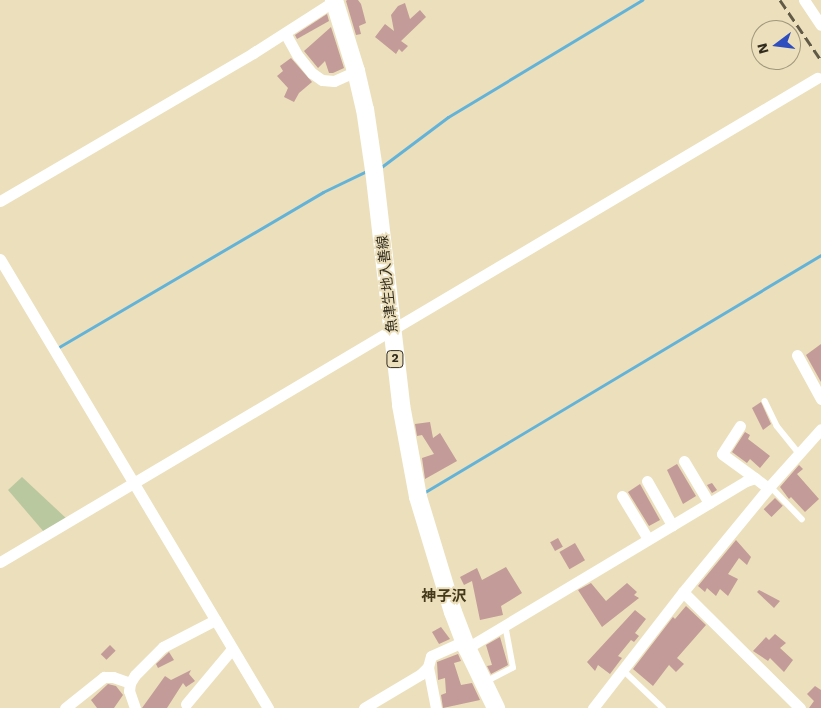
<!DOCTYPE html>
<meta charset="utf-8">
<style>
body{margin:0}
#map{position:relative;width:821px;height:708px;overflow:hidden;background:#ecdfbc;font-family:"Work Sans","Noto Sans JP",sans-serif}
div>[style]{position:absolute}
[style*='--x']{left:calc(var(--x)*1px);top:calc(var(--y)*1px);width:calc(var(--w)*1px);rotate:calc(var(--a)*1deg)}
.green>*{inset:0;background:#bac89f}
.stream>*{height:3px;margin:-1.5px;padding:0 1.5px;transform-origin:1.5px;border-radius:1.5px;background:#63b3d9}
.building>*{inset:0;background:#c39b98;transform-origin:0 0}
.lane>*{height:5.5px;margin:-2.75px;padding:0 2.75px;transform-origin:2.75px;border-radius:2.75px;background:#fff}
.street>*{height:11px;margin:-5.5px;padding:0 5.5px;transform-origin:5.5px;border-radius:5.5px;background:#fff}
.primary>*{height:18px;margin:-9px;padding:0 9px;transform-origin:9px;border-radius:9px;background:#fff}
.rail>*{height:3px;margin-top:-1.5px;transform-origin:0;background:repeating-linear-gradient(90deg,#615a47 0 10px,transparent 0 15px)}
span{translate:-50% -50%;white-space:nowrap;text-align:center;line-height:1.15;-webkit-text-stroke:4px #ecdfbc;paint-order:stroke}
.shield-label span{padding:1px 4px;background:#ecdfbc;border:1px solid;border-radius:4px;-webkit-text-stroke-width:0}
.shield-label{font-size:12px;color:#312c1e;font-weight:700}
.street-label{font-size:14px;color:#312c1e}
.neighbourhood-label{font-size:15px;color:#44391b;font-weight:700}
.north{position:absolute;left:751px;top:20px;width:50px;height:50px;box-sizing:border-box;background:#ecdfbc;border:1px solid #a1977d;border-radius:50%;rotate:255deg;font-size:14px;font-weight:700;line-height:20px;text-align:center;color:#312c1e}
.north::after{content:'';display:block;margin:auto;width:18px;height:22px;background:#2e4dbe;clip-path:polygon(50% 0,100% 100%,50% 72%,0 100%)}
</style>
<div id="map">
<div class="green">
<i style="clip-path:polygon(22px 477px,67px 519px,44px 532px,8px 490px)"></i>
</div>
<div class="stream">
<i style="--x:380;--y:168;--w:85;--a:-36.9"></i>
<i style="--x:448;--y:117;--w:227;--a:-31.1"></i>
<i style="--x:59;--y:347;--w:306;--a:-30.4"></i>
<i style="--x:323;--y:192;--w:51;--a:-25.6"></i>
<i style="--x:425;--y:492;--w:462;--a:-30.9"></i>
</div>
<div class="building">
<i style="clip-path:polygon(347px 0,358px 0,361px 4px,366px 23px,359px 26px,361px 34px,356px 35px,346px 1px)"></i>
<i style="clip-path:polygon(405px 3px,410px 19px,420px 10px,426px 17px,401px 41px,408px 46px,402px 52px,399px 49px,396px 54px,375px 37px,385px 24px,394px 31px,391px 15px,398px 6px)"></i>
<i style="clip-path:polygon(327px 14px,329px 21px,297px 39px,295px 35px)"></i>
<i style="clip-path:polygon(331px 27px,344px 68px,333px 73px,329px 73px,325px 61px,318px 68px,304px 51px)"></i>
<i style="clip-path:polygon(291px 58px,312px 82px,299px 93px,294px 102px,284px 97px,288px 88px,277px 76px,283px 71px,280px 66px)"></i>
<i style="clip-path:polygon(821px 344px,821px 382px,806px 355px)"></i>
<i style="clip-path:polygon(761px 402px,771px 424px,763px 430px,752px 408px)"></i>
<i style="clip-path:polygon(430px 422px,433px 438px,440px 433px,457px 461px,425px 479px,422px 458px,434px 454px,422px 435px,417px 436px,415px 424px)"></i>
<i style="clip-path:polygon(745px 432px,750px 435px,748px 439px,770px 456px,760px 468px,750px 459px,747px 463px,732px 452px)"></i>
<i style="clip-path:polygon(677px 464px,696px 496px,683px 504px,667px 470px)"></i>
<i style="clip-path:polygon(799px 465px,803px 469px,797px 474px,819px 499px,805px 512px,791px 497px,789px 499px,780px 487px)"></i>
<i style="clip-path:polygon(712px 483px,717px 490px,712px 493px,707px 485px)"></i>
<i style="clip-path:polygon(640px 484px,660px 520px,649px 526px,628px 492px)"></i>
<i style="left:775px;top:498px;width:11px;height:16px;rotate:45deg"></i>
<i style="left:558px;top:538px;width:10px;height:9px;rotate:61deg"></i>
<i style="clip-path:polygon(736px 540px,751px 557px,747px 565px,739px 558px,728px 574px,738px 579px,728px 596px,720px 589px,716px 596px,707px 588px,705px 592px,698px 586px)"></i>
<i style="left:575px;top:543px;width:20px;height:18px;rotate:60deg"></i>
<i style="clip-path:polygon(506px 567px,522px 593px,501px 606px,503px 615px,480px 620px,472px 581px,464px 585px,460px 577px,477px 568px,482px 580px)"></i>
<i style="clip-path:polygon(591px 583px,606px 601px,627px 583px,637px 592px,634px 595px,639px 598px,602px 627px,578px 590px)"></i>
<i style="clip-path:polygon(759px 590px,780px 601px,774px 608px,757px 592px)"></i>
<i style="clip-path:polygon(686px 606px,706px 625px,677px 658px,684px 664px,676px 672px,669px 665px,653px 686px,633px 669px,673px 617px,675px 619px)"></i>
<i style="clip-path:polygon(635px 610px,646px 619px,635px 633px,639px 636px,634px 642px,631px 640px,618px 656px,622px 658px,610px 674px,598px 665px,595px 671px,587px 662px)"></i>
<i style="clip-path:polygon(441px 627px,450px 639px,439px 644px,432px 632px)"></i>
<i style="clip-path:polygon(775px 634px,786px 643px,780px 648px,793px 660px,784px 672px,770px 658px,768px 661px,753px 651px,766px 637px,769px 640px)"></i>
<i style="clip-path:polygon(500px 637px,508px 665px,491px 674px,487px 666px,492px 665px,486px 645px)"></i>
<i style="left:110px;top:645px;width:8px;height:13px;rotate:45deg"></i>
<i style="clip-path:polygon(169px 652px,174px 660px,158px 668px,156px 664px)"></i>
<i style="clip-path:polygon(458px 654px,461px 661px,454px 663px,461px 685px,472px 683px,480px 700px,443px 708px,441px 695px,446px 693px,445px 678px,438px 680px,437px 662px)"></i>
<i style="clip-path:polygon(191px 670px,189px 674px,195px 681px,186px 687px,183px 683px,167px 708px,142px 708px,165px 676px,171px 680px)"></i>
<i style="clip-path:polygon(108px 684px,116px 686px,123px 695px,114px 708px,97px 708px,91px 700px)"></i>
<i style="clip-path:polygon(815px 686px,821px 690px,821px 708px,809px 708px,814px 701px,807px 694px)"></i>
</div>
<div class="lane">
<i style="--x:765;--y:401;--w:28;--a:64"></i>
<i style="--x:777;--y:426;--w:35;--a:51"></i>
<i style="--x:770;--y:486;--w:46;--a:45.9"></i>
<i style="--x:623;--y:670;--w:55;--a:43.5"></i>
<i style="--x:485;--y:682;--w:31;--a:-27"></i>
<i style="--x:513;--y:668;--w:44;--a:-100.5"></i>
</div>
<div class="street">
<i style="--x:804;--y:0;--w:30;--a:56"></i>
<i style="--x:285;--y:33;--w:26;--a:61"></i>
<i style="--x:298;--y:56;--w:22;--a:51"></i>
<i style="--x:312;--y:73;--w:12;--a:35"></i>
<i style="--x:322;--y:80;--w:12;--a:5"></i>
<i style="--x:334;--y:81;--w:24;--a:-24"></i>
<i style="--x:0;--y:201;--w:293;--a:-30.3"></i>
<i style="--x:253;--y:53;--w:98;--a:-32.6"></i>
<i style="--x:0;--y:259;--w:523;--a:59.17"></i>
<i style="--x:797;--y:355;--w:50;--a:61.4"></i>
<i style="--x:740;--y:426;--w:33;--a:123"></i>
<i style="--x:722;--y:454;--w:41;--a:36"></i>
<i style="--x:684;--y:461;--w:49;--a:59.2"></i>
<i style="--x:647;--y:481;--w:51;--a:60.4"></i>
<i style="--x:622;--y:496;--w:50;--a:58.8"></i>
<i style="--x:0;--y:562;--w:950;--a:-30.64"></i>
<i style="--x:683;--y:592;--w:165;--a:44.8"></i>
<i style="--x:467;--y:648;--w:325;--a:-30.9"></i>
<i style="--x:746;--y:481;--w:9;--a:-18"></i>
<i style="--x:755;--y:478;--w:16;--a:38"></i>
<i style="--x:428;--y:667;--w:42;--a:79"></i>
<i style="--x:186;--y:704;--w:72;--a:-50.1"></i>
<i style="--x:65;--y:708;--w:50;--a:-38.5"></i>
<i style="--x:104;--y:677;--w:9;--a:0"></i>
<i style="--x:113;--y:677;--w:18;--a:19"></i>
<i style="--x:135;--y:708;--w:18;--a:-109"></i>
<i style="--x:129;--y:691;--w:8;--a:-83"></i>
<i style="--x:130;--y:683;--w:9;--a:-58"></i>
<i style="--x:135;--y:675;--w:40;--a:-45"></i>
<i style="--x:163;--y:647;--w:59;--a:-27.4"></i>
<i style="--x:364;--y:708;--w:66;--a:-30.8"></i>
<i style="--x:421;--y:674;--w:10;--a:-45"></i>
<i style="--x:428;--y:667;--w:11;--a:-75"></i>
<i style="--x:431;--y:656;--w:36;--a:-24"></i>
<i style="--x:593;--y:708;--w:147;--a:-52.2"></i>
<i style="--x:683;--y:592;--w:137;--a:-50.6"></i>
<i style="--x:770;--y:486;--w:76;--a:-48.2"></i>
</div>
<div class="primary">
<i style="--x:334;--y:0;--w:74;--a:72.8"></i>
<i style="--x:356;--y:71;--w:39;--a:77"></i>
<i style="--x:365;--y:109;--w:62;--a:81.6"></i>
<i style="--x:374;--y:170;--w:237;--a:83.4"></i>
<i style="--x:401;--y:405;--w:94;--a:79.5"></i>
<i style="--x:418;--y:497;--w:120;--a:73.1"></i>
<i style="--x:453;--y:612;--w:39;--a:69"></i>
<i style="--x:467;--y:648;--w:67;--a:64.2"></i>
</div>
<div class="rail">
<i style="--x:780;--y:0;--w:73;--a:55.7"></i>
</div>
<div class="shield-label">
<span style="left:395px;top:359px">2</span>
</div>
<div class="street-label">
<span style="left:387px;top:284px;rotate:-96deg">魚津生地入善線</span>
</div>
<div class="neighbourhood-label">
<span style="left:444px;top:597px">神子沢</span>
</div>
<div class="north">N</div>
</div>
